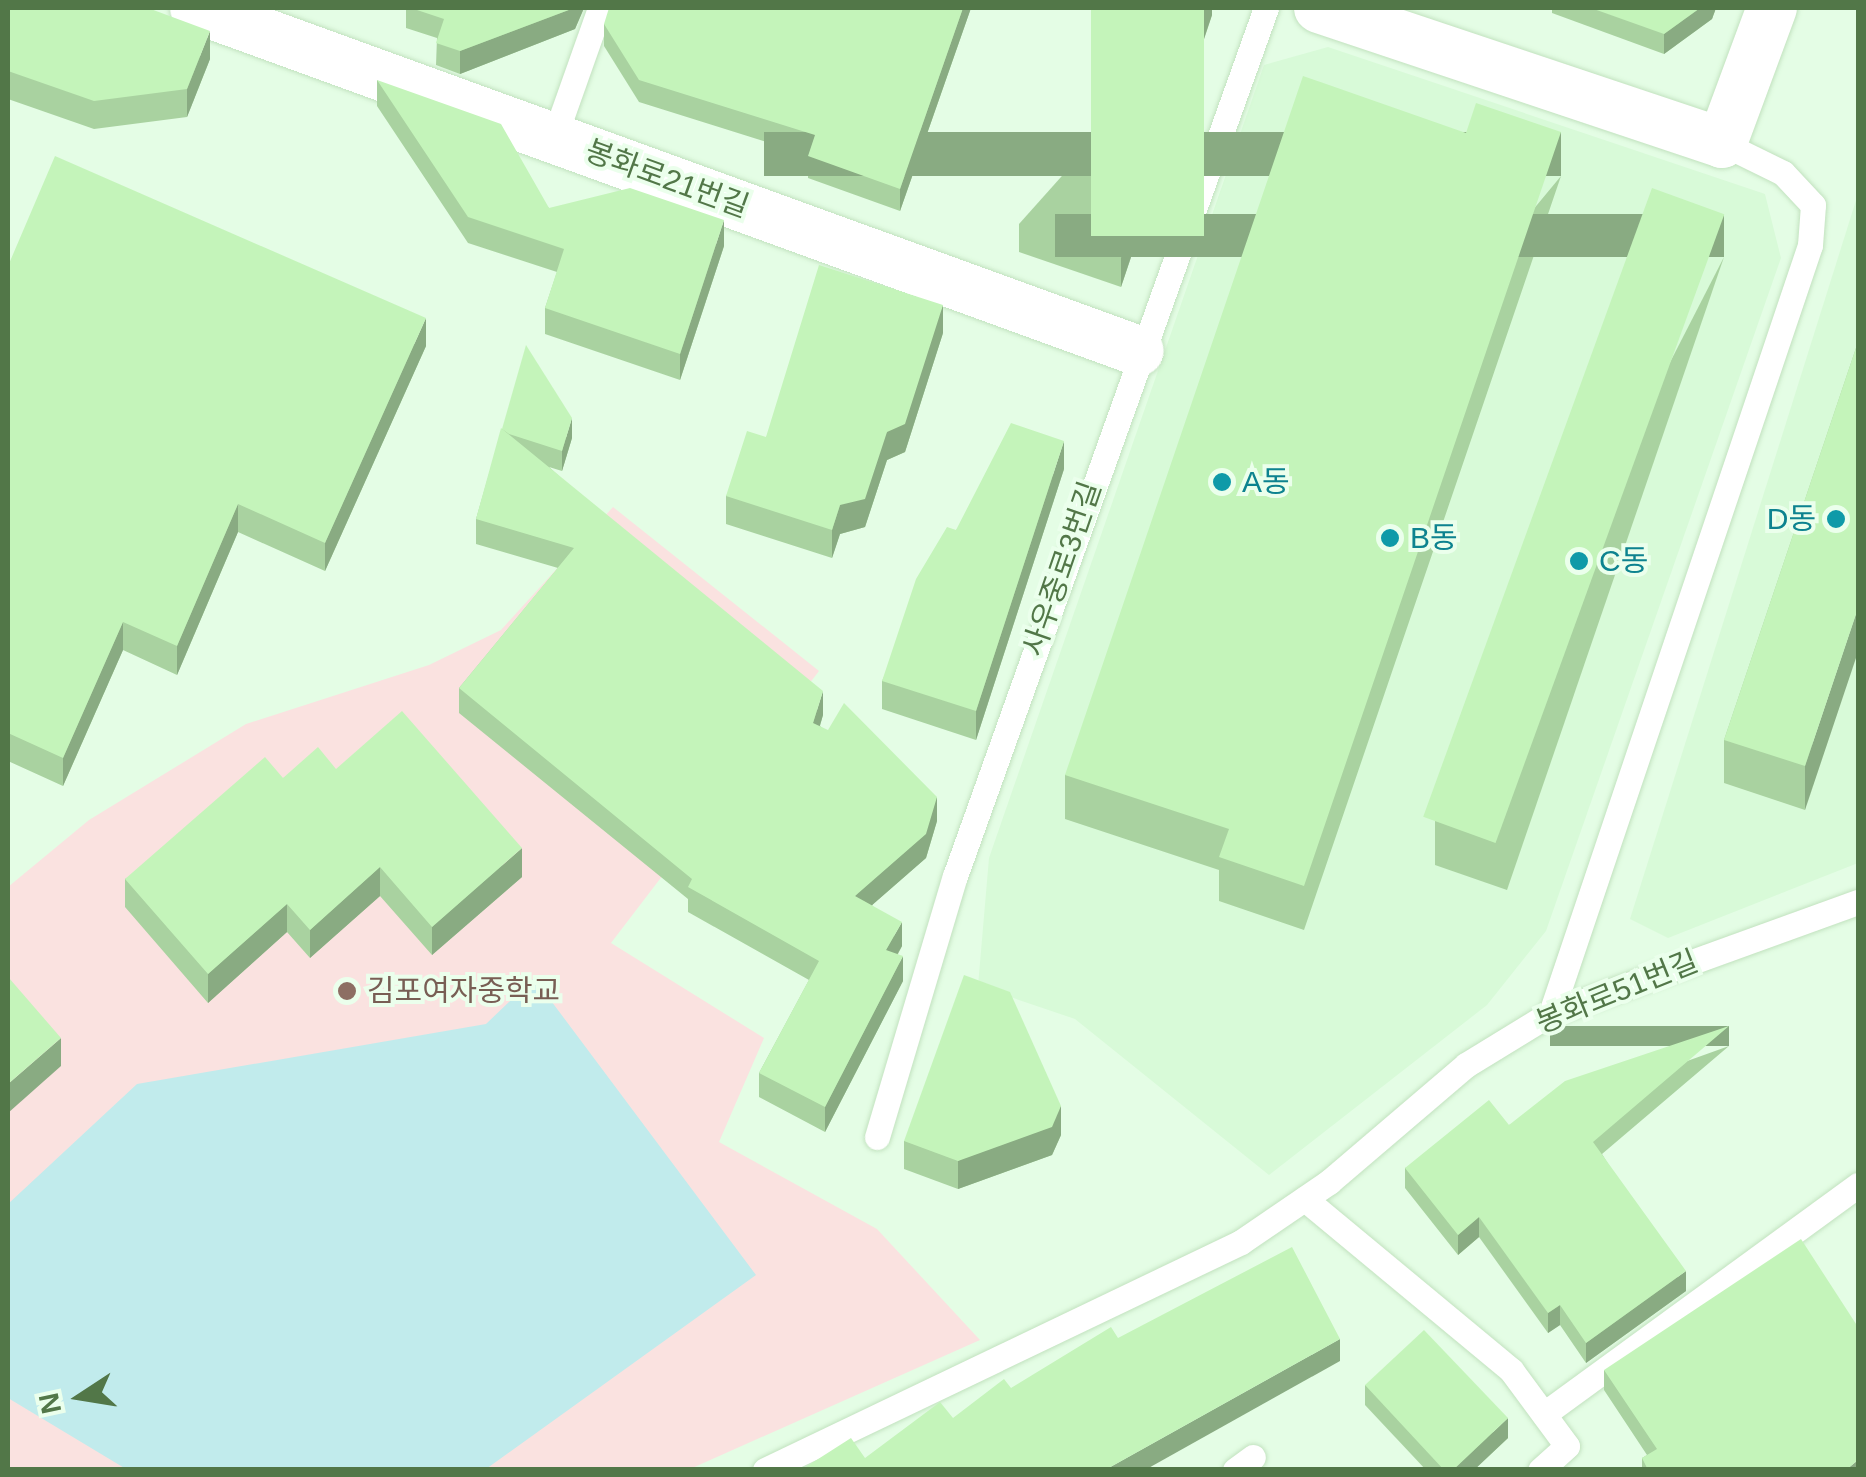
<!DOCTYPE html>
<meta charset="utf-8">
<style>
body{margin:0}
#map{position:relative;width:1866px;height:1477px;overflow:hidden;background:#e4fde5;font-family:Helvetica,"Noto Sans KR",sans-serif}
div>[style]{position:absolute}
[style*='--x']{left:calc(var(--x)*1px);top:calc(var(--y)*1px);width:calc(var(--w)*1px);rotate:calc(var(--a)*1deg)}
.residential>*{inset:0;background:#d8fad8}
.education>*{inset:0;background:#fae2e0}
.green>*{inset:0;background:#c1ebec}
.roads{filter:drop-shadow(0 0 2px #c2e2bf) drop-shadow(0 0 2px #c2e2bf)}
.lane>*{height:25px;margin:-12.5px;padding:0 12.5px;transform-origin:12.5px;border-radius:12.5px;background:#fff}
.street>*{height:50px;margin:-25px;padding:0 25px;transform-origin:25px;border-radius:25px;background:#fff}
.wall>*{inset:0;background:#a9d2a0}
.shaded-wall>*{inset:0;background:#89ab82;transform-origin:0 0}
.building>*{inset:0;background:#c4f4ba;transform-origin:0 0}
.dots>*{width:28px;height:28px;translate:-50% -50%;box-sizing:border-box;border:5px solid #ebffec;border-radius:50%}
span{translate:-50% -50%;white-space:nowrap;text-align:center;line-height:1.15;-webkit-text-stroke:8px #ebffec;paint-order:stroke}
.street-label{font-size:30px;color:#527748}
.culture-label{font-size:30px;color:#0d838f}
.left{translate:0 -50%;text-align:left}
.right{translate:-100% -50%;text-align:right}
.education-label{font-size:30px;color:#785e54}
.frame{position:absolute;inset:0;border:10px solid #527748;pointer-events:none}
.north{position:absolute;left:30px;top:1347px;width:100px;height:100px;-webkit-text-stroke:8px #ebffec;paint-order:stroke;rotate:258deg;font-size:28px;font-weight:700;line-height:40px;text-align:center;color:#527748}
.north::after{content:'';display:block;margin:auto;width:35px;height:45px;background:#527748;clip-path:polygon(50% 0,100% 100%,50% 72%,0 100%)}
</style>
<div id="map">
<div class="residential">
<i style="clip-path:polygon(1328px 47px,1765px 194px,1781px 258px,1546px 931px,1487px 1005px,1269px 1175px,1075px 1019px,978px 986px,989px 858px,1264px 65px)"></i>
<i style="clip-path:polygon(1858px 194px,1858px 863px,1668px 938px,1630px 919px)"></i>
</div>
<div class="education">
<i style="clip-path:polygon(613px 507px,819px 671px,611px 943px,764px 1038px,719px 1142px,877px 1229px,980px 1340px,690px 1469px,8px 1470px,8px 887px,89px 820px,246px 724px,429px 665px,501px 630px)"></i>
</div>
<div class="green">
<i style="clip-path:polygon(534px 978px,756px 1275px,486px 1469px,126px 1469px,8px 1398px,8px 1204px,137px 1084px,486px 1024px)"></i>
</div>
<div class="roads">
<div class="lane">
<i style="--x:554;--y:138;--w:138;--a:-70.5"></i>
<i style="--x:1551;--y:1013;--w:810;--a:-71.36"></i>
<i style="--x:1810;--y:245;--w:40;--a:-85.7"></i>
<i style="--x:1813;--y:205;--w:44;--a:-133.2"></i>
<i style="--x:1783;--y:173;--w:68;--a:-153.8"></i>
<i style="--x:877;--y:1137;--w:272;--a:-73.4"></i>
<i style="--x:955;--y:876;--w:922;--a:-70.29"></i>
<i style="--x:1305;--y:1199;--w:268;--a:39.7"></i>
<i style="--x:1511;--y:1370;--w:94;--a:53.6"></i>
<i style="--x:1567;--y:1446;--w:36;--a:138"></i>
<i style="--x:1544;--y:1414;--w:389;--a:-36.1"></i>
<i style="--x:765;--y:1470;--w:528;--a:-25.59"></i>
<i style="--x:1241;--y:1242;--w:107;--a:-34.3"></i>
<i style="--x:1329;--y:1182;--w:180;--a:-40.5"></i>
<i style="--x:1466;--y:1065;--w:100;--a:-31.5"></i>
<i style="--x:1551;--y:1013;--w:326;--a:-19.9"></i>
<i style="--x:1235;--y:1470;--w:22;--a:-36"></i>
</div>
<div class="street">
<i style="--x:195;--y:8;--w:1004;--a:19.97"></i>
<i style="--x:1319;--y:8;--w:425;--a:18.5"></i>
<i style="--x:1722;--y:143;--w:144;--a:-69.7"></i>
</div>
</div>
<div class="wall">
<i style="clip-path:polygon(8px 8px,210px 59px,187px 117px,94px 129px,8px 99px)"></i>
<i style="clip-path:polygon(406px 8px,584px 8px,575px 29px,460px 74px,436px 65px,437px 38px,406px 28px)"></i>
<i style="clip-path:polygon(971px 8px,900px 211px,808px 178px,808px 155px,639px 102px,604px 46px,604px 24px)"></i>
<i style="clip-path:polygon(1212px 8px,1212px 15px,1121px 287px,1019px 252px,1019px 224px)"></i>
<i style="clip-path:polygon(1552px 8px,1716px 8px,1712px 19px,1664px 54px,1552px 13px)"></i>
<i style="clip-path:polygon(377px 80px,549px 208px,724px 246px,680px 380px,545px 334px,545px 308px,557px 272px,468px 243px,377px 106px)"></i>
<i style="clip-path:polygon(1561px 176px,1304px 930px,1219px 901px,1219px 870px,1065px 819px,1065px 775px)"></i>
<i style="clip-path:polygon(1724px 257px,1507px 890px,1435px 865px,1435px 821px)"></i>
<i style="clip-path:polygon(8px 266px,426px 346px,325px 571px,238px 532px,177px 675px,123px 650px,63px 786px,8px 761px)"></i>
<i style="clip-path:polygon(943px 333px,905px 452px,887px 460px,865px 527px,840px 534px,832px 558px,726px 524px,726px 496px,766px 437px)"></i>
<i style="clip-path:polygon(1858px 342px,1805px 810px,1724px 783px,1724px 740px)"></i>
<i style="clip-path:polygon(502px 429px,572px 438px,562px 471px,549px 467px,823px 715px,820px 726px,937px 821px,926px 858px,872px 905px,902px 946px,898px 954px,903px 981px,825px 1132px,759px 1097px,759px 1073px,809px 980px,688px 912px,688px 899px,459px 713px,459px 688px,558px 568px,476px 544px,476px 519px)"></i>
<i style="clip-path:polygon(1064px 469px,976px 740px,882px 709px,882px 681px,956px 530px)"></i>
<i style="clip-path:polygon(336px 769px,522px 877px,432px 955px,380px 896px,310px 958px,287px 932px,208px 1003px,125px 907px,125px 879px,283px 778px)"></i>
<i style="clip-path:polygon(1729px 1046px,1602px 1154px,1686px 1291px,1586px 1363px,1560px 1325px,1548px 1333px,1479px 1237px,1458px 1255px,1405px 1188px,1405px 1168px,1509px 1125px)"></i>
<i style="clip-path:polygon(1061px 1135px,1052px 1155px,958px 1189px,904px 1169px,904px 1141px)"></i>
<i style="clip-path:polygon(1604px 1370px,1858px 1470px,1642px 1470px,1642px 1458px,1647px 1455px,1604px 1390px)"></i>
<i style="clip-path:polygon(1365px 1385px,1508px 1438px,1474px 1470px,1426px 1470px,1365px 1405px)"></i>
</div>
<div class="shaded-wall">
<i style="clip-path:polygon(574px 8px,584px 8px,575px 29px,460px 74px,460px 51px)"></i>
<i style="clip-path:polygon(963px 8px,971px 8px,900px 211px,900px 189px)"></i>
<i style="clip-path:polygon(1204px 8px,1212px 8px,1212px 15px,1121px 287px,1121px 258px)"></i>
<i style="clip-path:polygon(1700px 8px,1716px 8px,1712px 19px,1664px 54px,1664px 34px)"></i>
<i style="clip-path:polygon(210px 31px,210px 59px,187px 117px,187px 89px)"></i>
<i style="left:1561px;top:132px;width:44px;height:797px;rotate:90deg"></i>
<i style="left:1724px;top:214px;width:43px;height:669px;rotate:90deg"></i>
<i style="clip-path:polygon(724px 220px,724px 246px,680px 380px,680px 354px)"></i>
<i style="clip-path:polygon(943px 305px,943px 333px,905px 452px,887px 460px,865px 527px,840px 534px,832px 558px,832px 530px,840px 505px,887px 432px)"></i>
<i style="clip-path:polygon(426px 318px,426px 346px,325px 571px,325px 543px)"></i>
<i style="clip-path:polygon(572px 418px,572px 438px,562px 471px,562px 451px)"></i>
<i style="clip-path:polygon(1064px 441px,1064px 469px,976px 740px,976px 711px)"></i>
<i style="clip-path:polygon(238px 504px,238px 532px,177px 675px,177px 646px)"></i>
<i style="clip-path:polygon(1858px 608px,1858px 652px,1805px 810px,1805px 766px)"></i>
<i style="clip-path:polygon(123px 622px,123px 650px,63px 786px,63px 758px)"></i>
<i style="clip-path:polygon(823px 691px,823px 715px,813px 748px,813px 723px)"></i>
<i style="clip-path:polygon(937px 797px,937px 821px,926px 858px,855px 920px,855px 896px)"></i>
<i style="clip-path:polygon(522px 848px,522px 877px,432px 955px,432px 927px)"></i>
<i style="clip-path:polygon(380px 867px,380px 896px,310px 958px,310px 930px)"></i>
<i style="clip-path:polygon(287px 904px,287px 932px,208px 1003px,208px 974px)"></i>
<i style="clip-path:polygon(902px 922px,902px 946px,886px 974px,886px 950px)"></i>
<i style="clip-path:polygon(903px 956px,903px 981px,825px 1132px,825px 1107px)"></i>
<i style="left:1729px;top:1026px;width:20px;height:179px;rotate:90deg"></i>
<i style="clip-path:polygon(61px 1038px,61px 1066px,8px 1113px,8px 1084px)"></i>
<i style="clip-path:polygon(1061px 1106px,1061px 1135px,1052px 1155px,958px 1189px,958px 1161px)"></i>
<i style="clip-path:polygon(1479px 1217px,1479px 1237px,1458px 1255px,1458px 1235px)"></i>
<i style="clip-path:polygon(1686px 1271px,1686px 1291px,1586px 1363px,1586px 1343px)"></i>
<i style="clip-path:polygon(1560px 1305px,1560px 1325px,1548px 1333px,1548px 1313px)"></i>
<i style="clip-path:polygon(1340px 1339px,1340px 1361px,1145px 1470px,1105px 1470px)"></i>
<i style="clip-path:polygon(1508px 1418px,1508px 1438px,1474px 1470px,1453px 1470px)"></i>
<i style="clip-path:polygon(1858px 1460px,1858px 1470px,1846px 1470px)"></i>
</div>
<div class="building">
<i style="clip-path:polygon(8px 8px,148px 8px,210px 31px,187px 89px,94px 101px,8px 71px)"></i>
<i style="clip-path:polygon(411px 8px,574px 8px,460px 51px,436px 43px,444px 19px)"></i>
<i style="clip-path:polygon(609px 8px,963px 8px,900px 189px,808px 156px,815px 135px,639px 80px,604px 24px)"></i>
<i style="left:1091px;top:8px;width:113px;height:228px"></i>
<i style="clip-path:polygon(1591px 8px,1700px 8px,1664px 34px)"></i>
<i style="clip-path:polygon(1303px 76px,1466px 133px,1476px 103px,1561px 132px,1304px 886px,1219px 857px,1229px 829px,1065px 775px)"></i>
<i style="clip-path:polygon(377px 80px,501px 124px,549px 208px,630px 188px,724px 220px,680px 354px,545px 308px,564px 249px,468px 217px)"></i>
<i style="clip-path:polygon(55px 156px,426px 318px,325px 543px,238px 504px,177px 646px,123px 622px,63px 758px,8px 733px,8px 266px)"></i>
<i style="left:1652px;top:188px;width:77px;height:669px;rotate:20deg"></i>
<i style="clip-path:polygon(819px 265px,943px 305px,905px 424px,887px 432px,865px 499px,840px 505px,832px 530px,726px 496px,747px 431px,766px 437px)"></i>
<i style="clip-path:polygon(1858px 342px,1858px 608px,1805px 766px,1724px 740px)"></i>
<i style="clip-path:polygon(526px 345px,572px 418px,562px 451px,509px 434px,502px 429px)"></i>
<i style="clip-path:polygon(1011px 423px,1064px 441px,976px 711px,882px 681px,916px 579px,947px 527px,956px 530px)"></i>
<i style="clip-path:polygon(501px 428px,823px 691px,813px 723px,828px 730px,844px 703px,937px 797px,926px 834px,855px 896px,902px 922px,886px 950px,903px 956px,825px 1107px,759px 1073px,819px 961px,688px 887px,692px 879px,459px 688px,574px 548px,476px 519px)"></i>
<i style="clip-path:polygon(402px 711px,522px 848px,432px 927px,380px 867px,310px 930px,287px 904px,208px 974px,125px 879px,265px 757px,283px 778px,318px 747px,336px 769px)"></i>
<i style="clip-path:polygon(964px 975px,1010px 992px,1061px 1106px,1052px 1127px,958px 1161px,904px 1141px)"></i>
<i style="clip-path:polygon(9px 978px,61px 1038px,8px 1084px,8px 979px)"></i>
<i style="clip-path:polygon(1729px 1026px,1593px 1142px,1686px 1271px,1586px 1343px,1560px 1305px,1548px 1313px,1479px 1217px,1458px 1235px,1405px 1168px,1489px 1100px,1509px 1125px,1565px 1081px)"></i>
<i style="clip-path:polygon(1801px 1239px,1858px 1327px,1858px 1460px,1846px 1470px,1648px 1470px,1642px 1458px,1657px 1449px,1604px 1370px)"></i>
<i style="clip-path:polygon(1292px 1247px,1340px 1339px,1105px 1470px,801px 1470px,851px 1438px,865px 1458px,940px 1402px,953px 1418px,1004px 1379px,1011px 1388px,1111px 1327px,1118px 1338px)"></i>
<i style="clip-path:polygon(1424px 1330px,1508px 1418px,1453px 1470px,1444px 1470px,1365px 1385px)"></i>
</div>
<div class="dots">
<i style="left:1222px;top:482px;background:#0f9aa8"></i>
<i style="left:1836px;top:519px;background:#0f9aa8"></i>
<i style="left:1390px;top:538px;background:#0f9aa8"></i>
<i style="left:1579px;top:561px;background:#0f9aa8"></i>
<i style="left:347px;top:991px;background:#8d6e63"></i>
</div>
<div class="street-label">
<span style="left:667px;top:179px;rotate:20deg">봉화로21번길</span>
<span style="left:1062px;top:569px;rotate:-71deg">사우중로3번길</span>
<span style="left:1617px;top:992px;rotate:-22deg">봉화로51번길</span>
</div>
<div class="culture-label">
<span class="left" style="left:1242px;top:482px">A동</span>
<span class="right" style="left:1816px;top:519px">D동</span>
<span class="left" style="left:1410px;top:538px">B동</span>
<span class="left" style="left:1599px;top:561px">C동</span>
</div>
<div class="education-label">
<span class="left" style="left:367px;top:991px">김포여자중학교</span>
</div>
<div class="frame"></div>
<div class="north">N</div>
</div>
